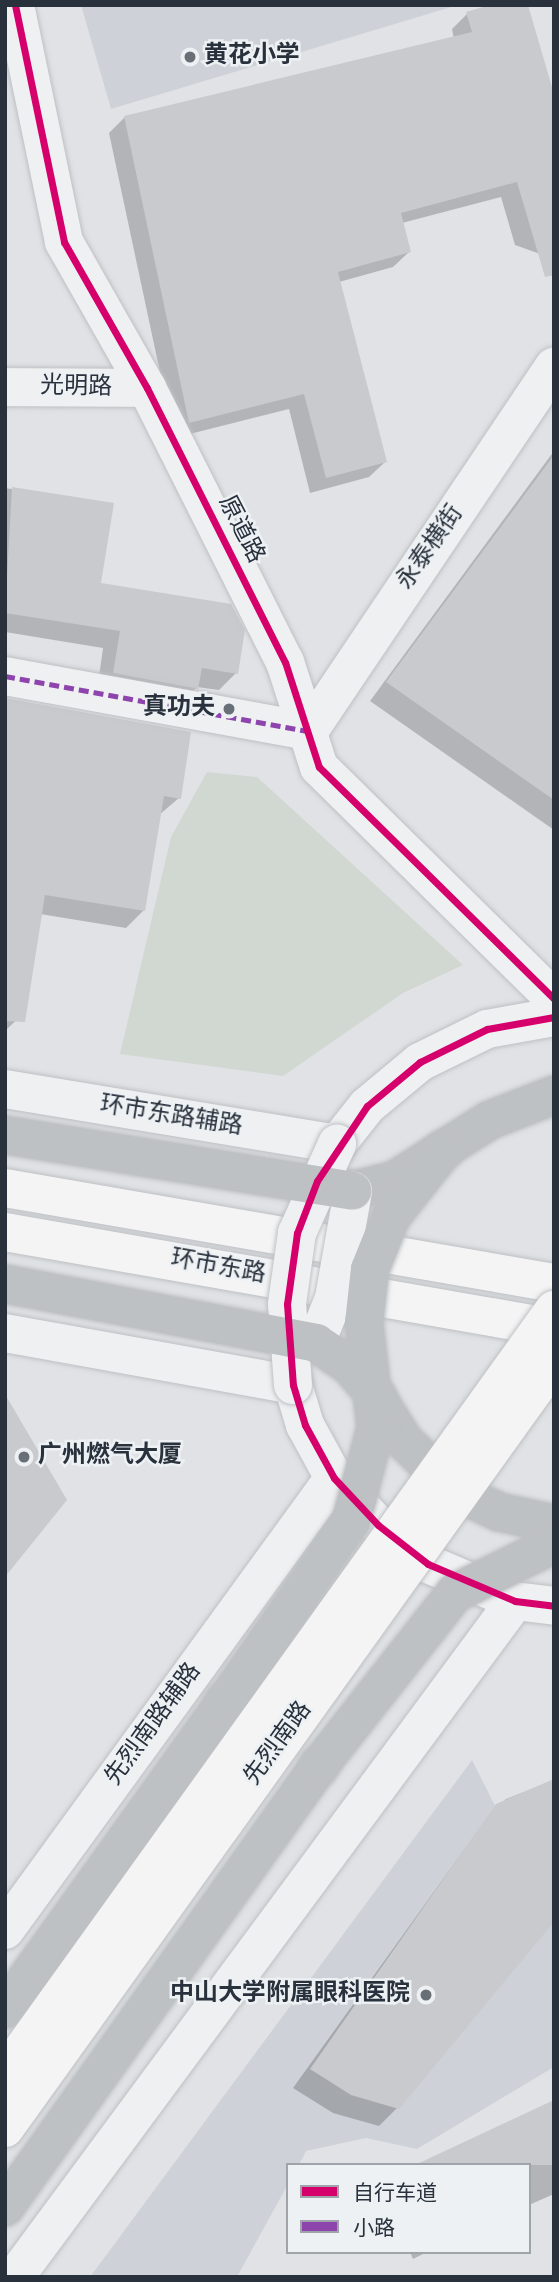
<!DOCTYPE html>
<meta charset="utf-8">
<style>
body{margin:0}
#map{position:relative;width:559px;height:2282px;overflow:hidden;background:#e0e2e5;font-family:Overpass,"Noto Sans SC",sans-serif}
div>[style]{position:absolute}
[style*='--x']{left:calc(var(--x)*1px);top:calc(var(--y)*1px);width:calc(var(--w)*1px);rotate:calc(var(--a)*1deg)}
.built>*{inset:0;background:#ced2d8}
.green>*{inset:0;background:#d1d8d1}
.shadow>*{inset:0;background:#0003}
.building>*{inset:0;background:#c8cacd}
.roads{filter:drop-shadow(0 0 2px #bec0c3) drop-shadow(0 0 2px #bec0c3)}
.minor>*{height:38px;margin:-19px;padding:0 19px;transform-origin:19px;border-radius:19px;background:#eff0f1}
.secondary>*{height:38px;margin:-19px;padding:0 19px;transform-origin:19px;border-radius:19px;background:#bec1c4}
.trunk>*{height:38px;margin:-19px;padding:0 19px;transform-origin:19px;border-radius:19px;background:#f4f4f5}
.bridges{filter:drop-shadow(0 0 2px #bec0c3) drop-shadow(0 0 2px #bec0c3)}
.minor-bridge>*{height:38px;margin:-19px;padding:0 19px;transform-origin:19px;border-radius:19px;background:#eff0f1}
.tertiary-bridge>*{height:38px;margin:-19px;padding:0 19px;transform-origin:19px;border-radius:19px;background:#eff0f1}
.secondary-bridge>*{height:38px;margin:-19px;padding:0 19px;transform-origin:19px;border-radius:19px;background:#bec1c4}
.primary-bridge>*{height:38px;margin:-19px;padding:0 19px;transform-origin:19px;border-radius:19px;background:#f4f4f5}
.quiet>*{height:5px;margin-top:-2.5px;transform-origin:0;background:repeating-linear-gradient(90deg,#8e44ad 0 10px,transparent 0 15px)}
.cycleway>*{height:7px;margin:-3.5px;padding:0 3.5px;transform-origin:3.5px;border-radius:3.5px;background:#d6006c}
.dots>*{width:19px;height:19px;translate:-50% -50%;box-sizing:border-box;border:4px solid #edf1f4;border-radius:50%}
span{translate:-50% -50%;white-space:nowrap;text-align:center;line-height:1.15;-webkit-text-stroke:5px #edf1f4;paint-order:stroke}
.poi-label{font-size:24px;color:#29313c;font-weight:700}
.left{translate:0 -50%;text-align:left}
.right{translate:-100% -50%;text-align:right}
.street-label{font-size:24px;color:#29313c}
.frame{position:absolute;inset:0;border:7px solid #29313c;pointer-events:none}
.legend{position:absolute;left:286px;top:2163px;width:245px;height:91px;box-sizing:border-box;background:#edf1f4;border:2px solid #9fa4aa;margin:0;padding:9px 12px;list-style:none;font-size:21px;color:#29313c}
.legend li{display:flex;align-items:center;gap:14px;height:35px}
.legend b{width:35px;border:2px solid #9fa4aa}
</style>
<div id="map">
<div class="built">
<i style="clip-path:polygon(81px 5px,458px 5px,111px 109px)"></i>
<i style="clip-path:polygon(472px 1760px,554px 1923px,554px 2067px,417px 2149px,366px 2138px,306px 2151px,299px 2165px,288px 2165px,288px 2184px,237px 2277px,90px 2277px)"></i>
</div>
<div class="green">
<i style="clip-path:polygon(207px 772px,257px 777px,463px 965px,403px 993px,283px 1076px,120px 1054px,171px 837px)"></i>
</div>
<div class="shadow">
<i style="clip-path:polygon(467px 14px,554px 259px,515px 245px,501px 197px,402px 223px,409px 252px,393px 267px,339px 282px,385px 462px,369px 477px,310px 493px,289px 409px,174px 438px,109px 133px,125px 117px,454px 39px,452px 29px)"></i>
<i style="clip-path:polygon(554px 451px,554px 830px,370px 701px)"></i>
<i style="clip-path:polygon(5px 488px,112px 504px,99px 585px,236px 673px,219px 690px,197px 687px,179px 705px,97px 691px,103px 648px,5px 632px)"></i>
<i style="clip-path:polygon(5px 699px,179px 798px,159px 815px,144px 910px,126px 928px,40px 914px,25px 1012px,7px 1029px)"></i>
<i style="clip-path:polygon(554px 1780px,397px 2108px,379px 2126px,333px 2113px,293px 2088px,487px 1818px,506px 1799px)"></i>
<i style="clip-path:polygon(554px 2102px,554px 2194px,529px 2205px,529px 2165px)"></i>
<i style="clip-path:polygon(410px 2252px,427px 2252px,413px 2259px)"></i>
</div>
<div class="building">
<i style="clip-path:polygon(490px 5px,528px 5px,554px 94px,554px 275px,545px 277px,517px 182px,401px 213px,411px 252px,338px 272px,387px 462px,326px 478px,304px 394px,189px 423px,124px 116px,472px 32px,466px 12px)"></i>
<i style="clip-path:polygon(554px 455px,554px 800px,386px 682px)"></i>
<i style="clip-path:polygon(12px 487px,114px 503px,101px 583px,231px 604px,245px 630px,238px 674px,202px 668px,198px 689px,113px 673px,120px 631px,5px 613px)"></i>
<i style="clip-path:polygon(5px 698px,191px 732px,181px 799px,164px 796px,145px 911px,45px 895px,25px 1022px,5px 1021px)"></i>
<i style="clip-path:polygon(5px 1394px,67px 1500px,5px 1577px)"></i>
<i style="clip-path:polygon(554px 1779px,554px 1922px,399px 2109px,351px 2095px,310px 2069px,496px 1804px)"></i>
<i style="clip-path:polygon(554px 2100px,554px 2165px,415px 2165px)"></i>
</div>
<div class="roads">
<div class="minor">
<i style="--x:15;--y:5;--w:242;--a:78.3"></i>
<i style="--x:64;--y:242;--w:168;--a:60.4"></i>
<i style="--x:147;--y:388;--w:307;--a:63.3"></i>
<i style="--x:285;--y:662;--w:110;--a:72.1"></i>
<i style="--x:319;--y:767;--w:330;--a:44.6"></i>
<i style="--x:5;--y:387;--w:142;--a:0.4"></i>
<i style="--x:5;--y:676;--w:309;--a:10.3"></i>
<i style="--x:309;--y:731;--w:439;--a:-56.1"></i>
<i style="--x:5;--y:1089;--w:337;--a:9.4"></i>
<i style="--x:337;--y:1144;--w:48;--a:-51.7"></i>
<i style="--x:367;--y:1106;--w:69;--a:-39.7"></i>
<i style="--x:420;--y:1062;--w:75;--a:-26.2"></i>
<i style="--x:487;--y:1029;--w:68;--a:-10.2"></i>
<i style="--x:5;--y:1333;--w:293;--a:10.2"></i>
<i style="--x:293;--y:1385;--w:42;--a:73.3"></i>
<i style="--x:305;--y:1425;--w:60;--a:61.3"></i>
<i style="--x:334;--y:1478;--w:64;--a:46.9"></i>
<i style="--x:378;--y:1525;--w:63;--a:38"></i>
<i style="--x:428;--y:1564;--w:95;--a:23"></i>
<i style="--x:515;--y:1601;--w:39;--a:7"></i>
<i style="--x:5;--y:1930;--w:559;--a:-53.95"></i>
<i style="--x:15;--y:2277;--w:841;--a:-53.51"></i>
</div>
<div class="secondary">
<i style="--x:353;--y:1191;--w:43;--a:-14.7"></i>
<i style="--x:395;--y:1180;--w:112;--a:-32.3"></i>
<i style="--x:490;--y:1120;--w:69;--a:-21.3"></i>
<i style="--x:376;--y:1396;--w:53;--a:58.1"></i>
<i style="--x:404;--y:1441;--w:74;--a:43.9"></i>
<i style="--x:457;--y:1492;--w:47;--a:25.5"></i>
<i style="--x:499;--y:1512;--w:56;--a:12.3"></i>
<i style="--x:5;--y:2009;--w:378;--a:-54.4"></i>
<i style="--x:5;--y:2207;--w:541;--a:-54.55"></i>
</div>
<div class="trunk">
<i style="--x:5;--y:1188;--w:557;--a:9.82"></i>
<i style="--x:5;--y:1232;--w:557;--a:9.92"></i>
</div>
</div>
<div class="bridges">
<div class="minor-bridge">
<i style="--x:293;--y:1385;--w:81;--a:-94.2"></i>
<i style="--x:287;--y:1304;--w:72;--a:-82"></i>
<i style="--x:297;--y:1233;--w:98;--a:-65.8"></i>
</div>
<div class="tertiary-bridge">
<i style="--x:316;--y:1343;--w:48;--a:-68.2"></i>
<i style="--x:334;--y:1298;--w:109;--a:-79.9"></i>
</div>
<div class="secondary-bridge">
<i style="--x:5;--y:1135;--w:352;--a:9.1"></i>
<i style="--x:5;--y:1284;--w:317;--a:10.7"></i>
<i style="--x:316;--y:1343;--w:40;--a:34"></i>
<i style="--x:349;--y:1365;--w:41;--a:48.9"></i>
<i style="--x:225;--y:1702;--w:221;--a:-55.2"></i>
<i style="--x:351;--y:1521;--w:96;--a:-75"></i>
<i style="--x:376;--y:1428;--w:106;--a:-96.5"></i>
<i style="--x:364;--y:1323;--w:54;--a:-83.7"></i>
<i style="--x:370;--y:1269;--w:56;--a:-68"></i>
<i style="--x:391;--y:1217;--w:84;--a:-51.8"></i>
<i style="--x:319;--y:1766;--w:220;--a:-51.8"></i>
<i style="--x:455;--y:1593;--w:110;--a:-26.3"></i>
</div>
<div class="primary-bridge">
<i style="--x:5;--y:2074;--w:941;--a:-54.3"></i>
<i style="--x:5;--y:2128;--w:942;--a:-54.37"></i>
</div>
</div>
<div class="quiet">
<i style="--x:5;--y:676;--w:309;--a:10.3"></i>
</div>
<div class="cycleway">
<i style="--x:15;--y:5;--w:242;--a:78.3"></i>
<i style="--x:64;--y:242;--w:168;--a:60.4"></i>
<i style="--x:147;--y:388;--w:307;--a:63.3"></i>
<i style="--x:285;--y:662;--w:110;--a:72.1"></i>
<i style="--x:319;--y:767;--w:330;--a:44.6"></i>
<i style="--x:554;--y:1017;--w:68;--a:169.8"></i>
<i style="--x:487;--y:1029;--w:75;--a:153.8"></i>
<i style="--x:420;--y:1062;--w:69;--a:140.3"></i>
<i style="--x:367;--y:1106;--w:90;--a:123.7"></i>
<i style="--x:317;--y:1181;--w:56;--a:111"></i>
<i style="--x:297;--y:1233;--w:72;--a:98"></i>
<i style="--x:287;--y:1304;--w:81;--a:85.8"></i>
<i style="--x:293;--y:1385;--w:42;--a:73.3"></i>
<i style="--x:305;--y:1425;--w:60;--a:61.3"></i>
<i style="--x:334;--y:1478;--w:64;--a:46.9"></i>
<i style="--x:378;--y:1525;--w:63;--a:38"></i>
<i style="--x:428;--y:1564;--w:95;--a:23"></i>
<i style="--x:515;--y:1601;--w:39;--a:7"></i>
</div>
<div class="dots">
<i style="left:190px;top:57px;background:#696f77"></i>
<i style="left:229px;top:709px;background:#696f77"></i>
<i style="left:24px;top:1457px;background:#696f77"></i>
<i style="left:426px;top:1995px;background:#696f77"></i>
</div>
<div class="poi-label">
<span class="left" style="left:204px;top:57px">黄花小学</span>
<span class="right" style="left:215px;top:709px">真功夫</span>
<span class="left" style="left:38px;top:1457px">广州燃气大厦</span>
<span class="right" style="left:410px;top:1995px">中山大学附属眼科医院</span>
</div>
<div class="street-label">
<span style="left:76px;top:388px;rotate:1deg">光明路</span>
<span style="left:240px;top:530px;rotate:63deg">原道路</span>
<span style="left:431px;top:548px;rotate:-55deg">永泰横街</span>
<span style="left:171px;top:1117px;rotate:9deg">环市东路辅路</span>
<span style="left:218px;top:1268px;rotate:10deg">环市东路</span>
<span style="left:154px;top:1725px;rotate:-54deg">先烈南路辅路</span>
<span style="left:279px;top:1744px;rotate:-54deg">先烈南路</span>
</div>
<div class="frame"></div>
<ul class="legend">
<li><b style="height:9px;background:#d6006c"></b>自行车道</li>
<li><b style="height:9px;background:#8e44ad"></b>小路</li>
</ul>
</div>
